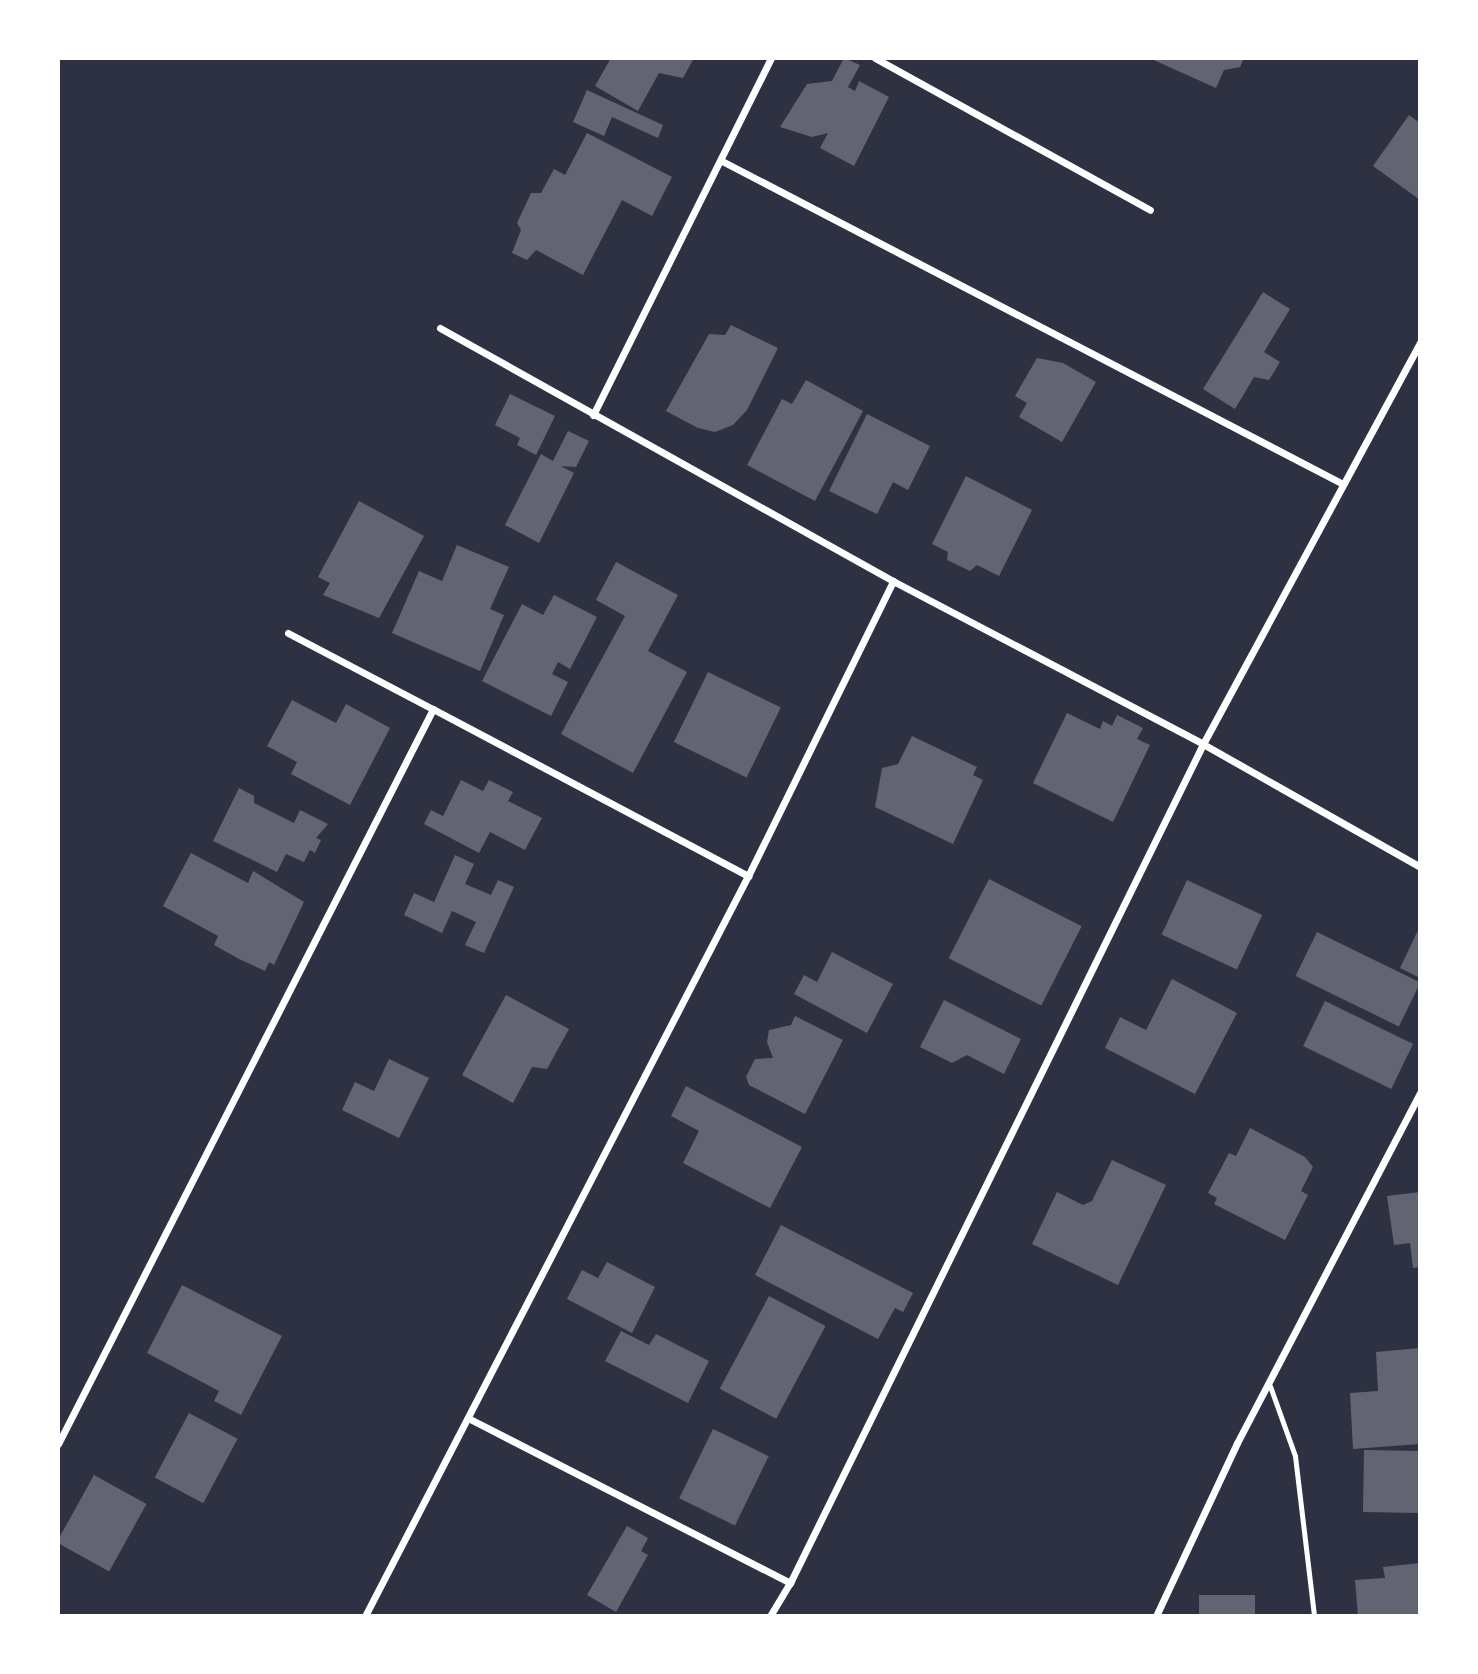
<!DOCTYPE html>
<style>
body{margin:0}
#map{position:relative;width:1478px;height:1674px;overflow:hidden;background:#2d3142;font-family:Commissioner,sans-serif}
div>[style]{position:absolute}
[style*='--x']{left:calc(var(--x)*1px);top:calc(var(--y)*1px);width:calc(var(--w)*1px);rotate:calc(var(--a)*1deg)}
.building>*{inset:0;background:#626471;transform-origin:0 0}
.service>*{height:5px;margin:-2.5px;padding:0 2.5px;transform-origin:2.5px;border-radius:2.5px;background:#fff}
.minor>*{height:7px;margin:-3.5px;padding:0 3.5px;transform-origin:3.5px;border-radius:3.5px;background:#fff}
span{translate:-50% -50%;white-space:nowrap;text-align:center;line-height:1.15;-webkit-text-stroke:6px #fff;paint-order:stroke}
.frame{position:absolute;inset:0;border:60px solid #fff;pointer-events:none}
</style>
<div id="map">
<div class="building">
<i style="clip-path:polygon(611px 58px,694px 58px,683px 78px,659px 73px,638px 111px,595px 86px)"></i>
<i style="clip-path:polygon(844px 58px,860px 65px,848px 87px,855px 91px,859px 81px,889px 97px,854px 166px,820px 148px,828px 133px,812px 137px,780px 127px,807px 84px,832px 81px)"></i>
<i style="clip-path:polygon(1149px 58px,1244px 58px,1240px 67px,1224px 70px,1216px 88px)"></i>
<i style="clip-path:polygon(587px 90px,663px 125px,658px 138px,612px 117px,604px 136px,573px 122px)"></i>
<i style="clip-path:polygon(1409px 115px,1420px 123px,1420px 200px,1373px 166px)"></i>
<i style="clip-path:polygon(587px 133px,672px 177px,652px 216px,622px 200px,583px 275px,536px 250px,527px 260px,512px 253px,521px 230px,517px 223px,531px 193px,541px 193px,554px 169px,565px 175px)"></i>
<i style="clip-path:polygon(1263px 292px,1290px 309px,1264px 352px,1280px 362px,1269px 380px,1254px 377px,1235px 409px,1203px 389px)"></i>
<i style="clip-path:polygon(731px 325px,778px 348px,747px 410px,733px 425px,715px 432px,698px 428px,666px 411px,709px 334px,725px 335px)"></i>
<i style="clip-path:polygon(1037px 358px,1063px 363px,1096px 382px,1062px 442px,1019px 417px,1027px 403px,1015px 396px)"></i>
<i style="clip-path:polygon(806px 380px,863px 411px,815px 501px,747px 465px,782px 399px,792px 404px)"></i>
<i style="clip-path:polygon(510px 394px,555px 416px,536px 455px,517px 445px,520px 438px,495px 425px)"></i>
<i style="clip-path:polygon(867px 414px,930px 446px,908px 490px,893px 482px,877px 514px,829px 491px)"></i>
<i style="clip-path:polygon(568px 431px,589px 441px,576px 467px,561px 466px,574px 473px,539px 543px,505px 525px,541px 454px,553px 461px)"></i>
<i style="clip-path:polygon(966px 476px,1032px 510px,999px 576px,977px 565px,970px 571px,947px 560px,948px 552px,932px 544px)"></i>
<i style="clip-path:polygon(359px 501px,424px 536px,379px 618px,323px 595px,330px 583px,318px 577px)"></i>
<i style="clip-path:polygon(457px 545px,509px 567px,490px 609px,504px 615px,480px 671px,392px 633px,419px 571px,442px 581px)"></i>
<i style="clip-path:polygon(616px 562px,678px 595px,648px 651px,687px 672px,633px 773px,561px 734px,625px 616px,596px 600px)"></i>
<i style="clip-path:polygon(554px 595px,597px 617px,570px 669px,558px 662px,552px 674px,568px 682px,551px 716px,482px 681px,522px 604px,543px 615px)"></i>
<i style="left:708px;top:672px;width:81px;height:78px;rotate:26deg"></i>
<i style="clip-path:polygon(292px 700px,336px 723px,346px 704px,390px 728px,350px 805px,291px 774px,297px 762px,267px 746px)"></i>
<i style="clip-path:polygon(1067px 713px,1100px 729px,1103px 721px,1112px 726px,1117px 715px,1143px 728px,1137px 739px,1150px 745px,1113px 822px,1033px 783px)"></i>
<i style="clip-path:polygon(912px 736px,977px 767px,973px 775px,983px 780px,953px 844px,875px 807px,882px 768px,898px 764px)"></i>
<i style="clip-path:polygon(461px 780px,483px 791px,489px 780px,513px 792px,508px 801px,542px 818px,525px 850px,490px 832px,479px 853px,424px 824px,431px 810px,443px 816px)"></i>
<i style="clip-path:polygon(239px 788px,254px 796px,254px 803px,294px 823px,300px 810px,328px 824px,316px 838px,321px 840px,315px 853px,310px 850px,304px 862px,286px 854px,277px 872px,213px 841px)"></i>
<i style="clip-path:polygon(191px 853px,248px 883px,253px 871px,304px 902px,274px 965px,269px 962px,265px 971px,239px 959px,214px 945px,218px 936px,163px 906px)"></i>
<i style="clip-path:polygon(455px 855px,474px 864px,465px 884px,491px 895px,498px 880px,514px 887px,484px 953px,465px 945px,476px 922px,452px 911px,442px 933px,404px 915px,414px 893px,434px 902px)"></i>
<i style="left:989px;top:879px;width:104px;height:89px;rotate:27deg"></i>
<i style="left:1187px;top:880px;width:83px;height:60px;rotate:25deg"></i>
<i style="clip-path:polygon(1420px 926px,1420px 978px,1400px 968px)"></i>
<i style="left:1317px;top:932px;width:115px;height:49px;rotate:26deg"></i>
<i style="clip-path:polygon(832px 952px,893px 984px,867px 1033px,794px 994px,804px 975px,817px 982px)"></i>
<i style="clip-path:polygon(1172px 979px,1237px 1013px,1195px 1094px,1105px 1048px,1120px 1017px,1146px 1030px)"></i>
<i style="clip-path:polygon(506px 995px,569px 1029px,547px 1069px,532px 1067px,513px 1103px,462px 1075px)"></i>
<i style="clip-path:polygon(944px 1000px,1021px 1039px,1004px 1074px,967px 1055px,952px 1063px,920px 1047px)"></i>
<i style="left:1325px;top:1001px;width:98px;height:50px;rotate:26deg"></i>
<i style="clip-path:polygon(795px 1016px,843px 1040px,805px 1114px,749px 1085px,746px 1077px,755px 1059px,773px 1058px,767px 1042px,769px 1030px,791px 1025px)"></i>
<i style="clip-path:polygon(389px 1059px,429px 1078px,399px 1138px,342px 1110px,355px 1082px,374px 1091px)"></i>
<i style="clip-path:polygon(686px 1086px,802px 1147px,770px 1208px,683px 1163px,699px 1131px,671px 1116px)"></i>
<i style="clip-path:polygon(1250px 1128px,1305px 1157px,1313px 1167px,1301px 1191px,1308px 1195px,1285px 1240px,1214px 1204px,1217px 1198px,1208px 1193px,1229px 1153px,1236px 1156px)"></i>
<i style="clip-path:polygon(1112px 1160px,1166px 1185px,1118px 1285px,1032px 1244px,1057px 1192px,1083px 1205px,1092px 1201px)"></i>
<i style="clip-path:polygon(1420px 1192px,1420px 1267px,1413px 1268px,1410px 1243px,1394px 1245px,1387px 1196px)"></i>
<i style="clip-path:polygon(781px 1225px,913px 1293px,903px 1312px,895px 1308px,878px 1339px,755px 1275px)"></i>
<i style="clip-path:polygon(607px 1262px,655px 1287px,632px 1333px,567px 1299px,582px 1270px,598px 1278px)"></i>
<i style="clip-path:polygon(182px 1285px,282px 1336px,241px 1415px,214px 1401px,219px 1391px,147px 1353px)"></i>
<i style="left:769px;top:1296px;width:64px;height:105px;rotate:28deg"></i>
<i style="clip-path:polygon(621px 1331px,649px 1345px,656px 1334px,709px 1361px,688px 1403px,605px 1361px)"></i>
<i style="clip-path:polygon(1420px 1348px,1420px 1444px,1353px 1449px,1350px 1393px,1378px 1391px,1376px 1352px)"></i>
<i style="left:189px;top:1413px;width:55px;height:73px;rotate:28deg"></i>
<i style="left:713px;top:1429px;width:62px;height:77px;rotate:26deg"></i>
<i style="left:1420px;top:1451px;width:62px;height:56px;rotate:91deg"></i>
<i style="left:94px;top:1475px;width:60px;height:77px;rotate:29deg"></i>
<i style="clip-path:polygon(627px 1526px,648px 1538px,641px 1551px,648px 1555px,616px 1612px,587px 1595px)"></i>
<i style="clip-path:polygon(1420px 1563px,1420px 1616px,1358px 1616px,1355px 1580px,1385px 1578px,1383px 1567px)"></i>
<i style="left:1199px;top:1595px;width:56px;height:21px"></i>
</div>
<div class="service">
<i style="--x:1270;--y:1386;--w:74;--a:70.3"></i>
<i style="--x:1295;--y:1456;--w:161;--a:83.2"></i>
</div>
<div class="minor">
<i style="--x:875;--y:58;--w:314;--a:28.9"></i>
<i style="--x:722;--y:161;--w:700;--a:27.48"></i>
<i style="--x:440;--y:328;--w:519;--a:29.18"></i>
<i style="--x:893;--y:581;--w:350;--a:27.7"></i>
<i style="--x:1203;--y:744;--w:249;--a:29.5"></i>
<i style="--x:593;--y:415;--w:399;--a:-63.5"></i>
<i style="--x:288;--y:633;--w:164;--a:27.7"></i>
<i style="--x:468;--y:1418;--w:362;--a:27.1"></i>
<i style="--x:58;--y:1444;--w:825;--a:-62.97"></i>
<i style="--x:433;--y:709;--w:357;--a:27.9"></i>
<i style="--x:365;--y:1616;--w:833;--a:-62.64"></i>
<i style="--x:748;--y:876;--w:329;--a:-63.8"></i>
<i style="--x:770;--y:1616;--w:39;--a:-59"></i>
<i style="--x:790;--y:1583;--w:935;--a:-63.79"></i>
<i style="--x:1203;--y:744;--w:457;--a:-61.6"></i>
<i style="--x:1156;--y:1616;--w:191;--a:-64.9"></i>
<i style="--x:1237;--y:1443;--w:395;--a:-62.4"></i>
</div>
<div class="frame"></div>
</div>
